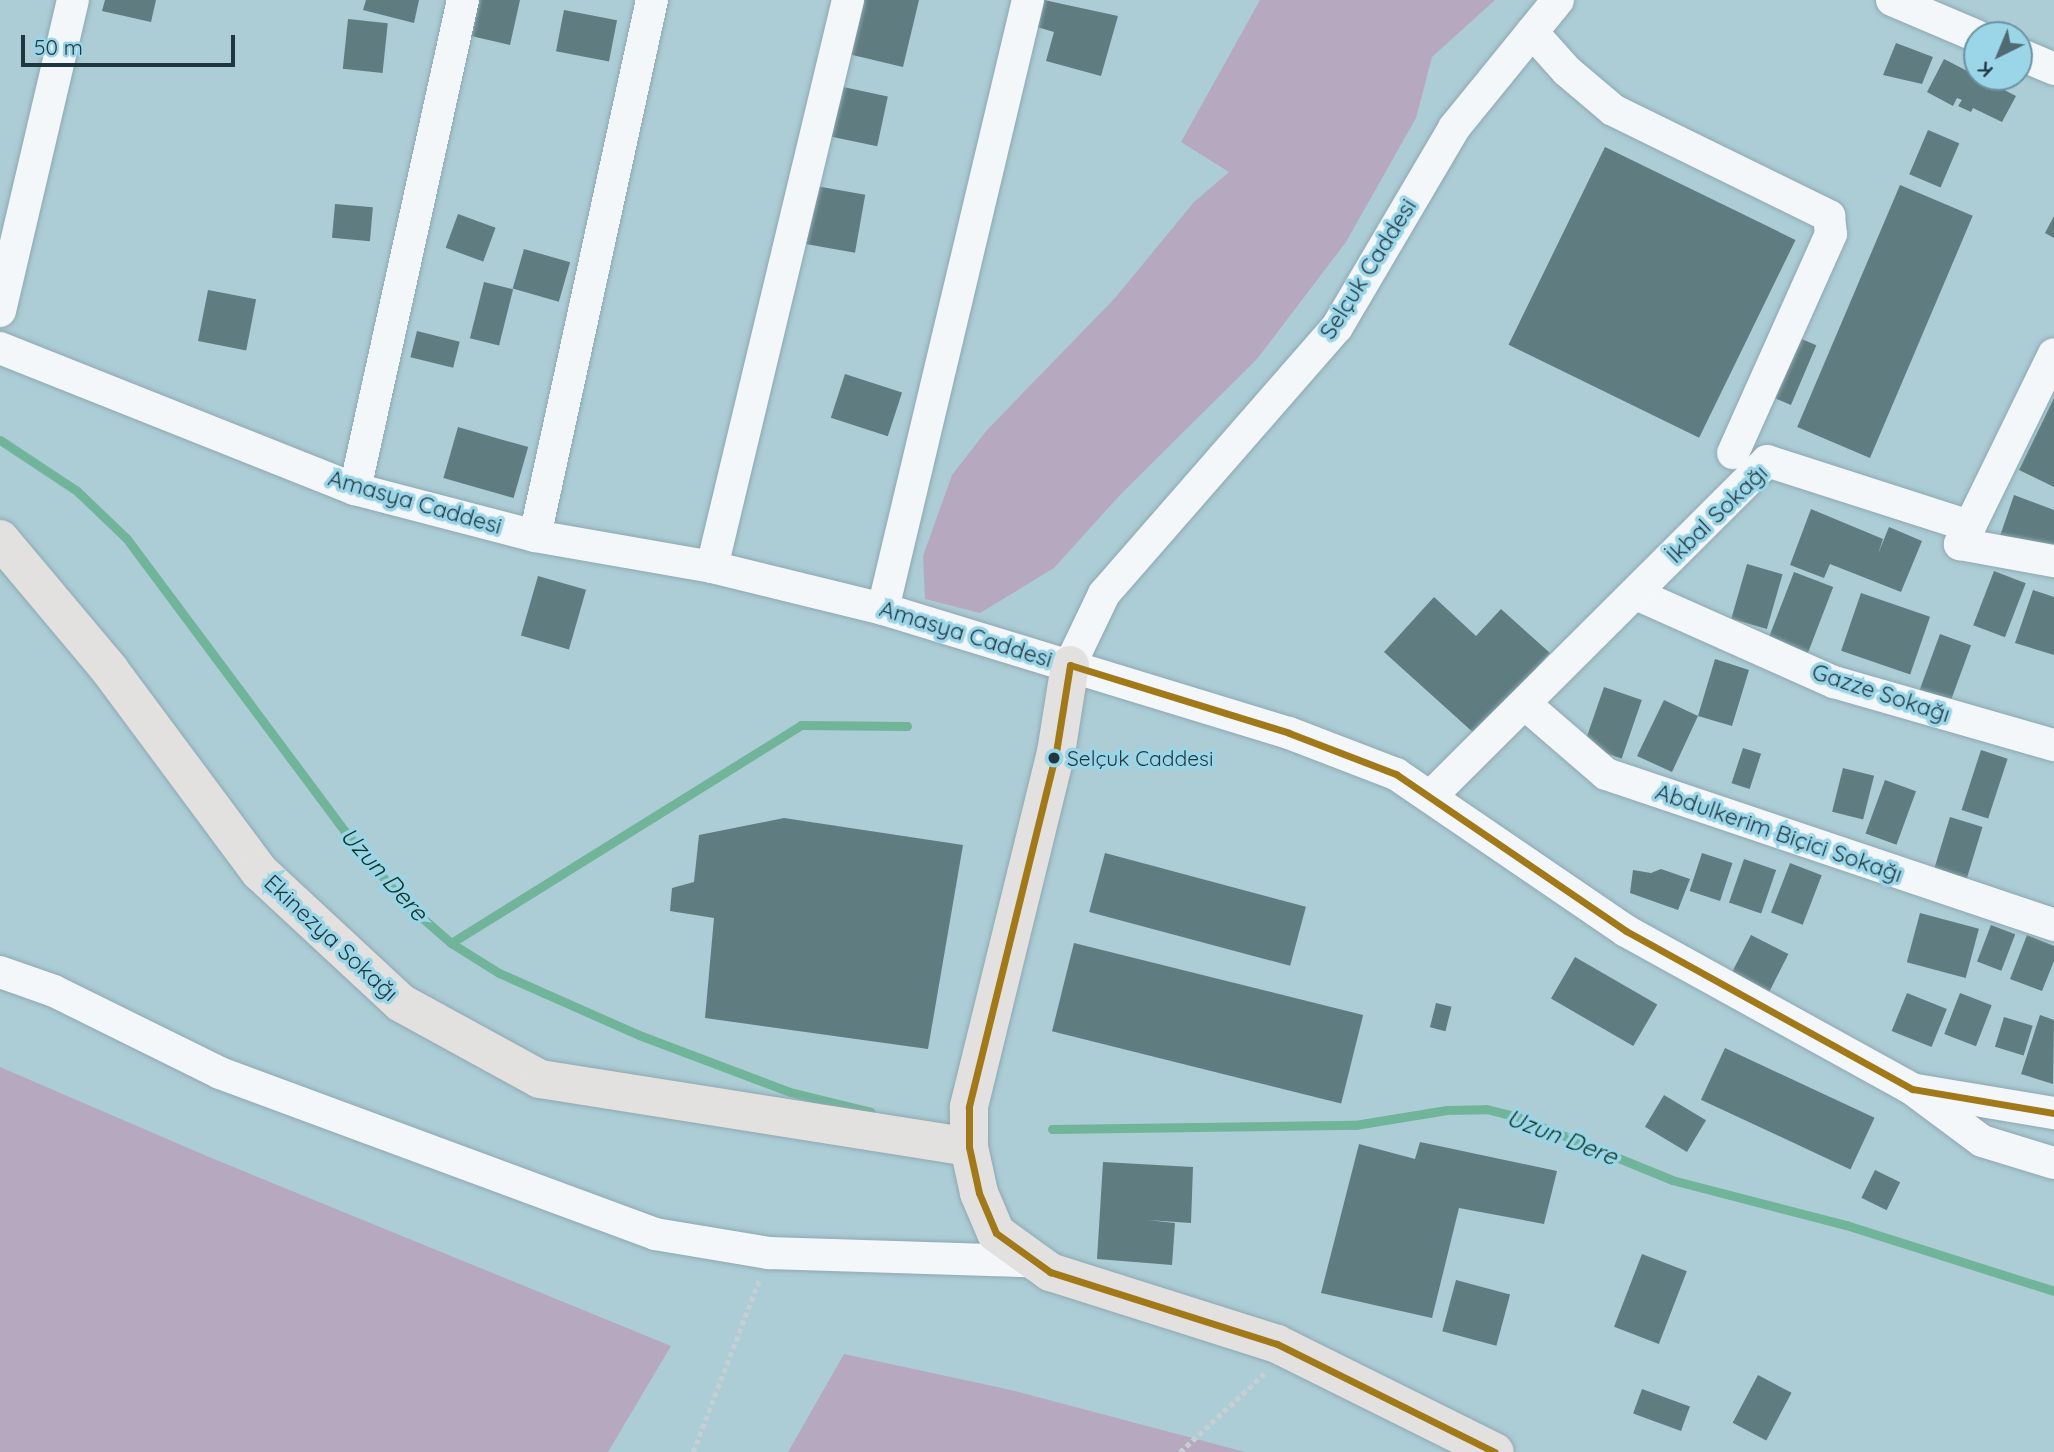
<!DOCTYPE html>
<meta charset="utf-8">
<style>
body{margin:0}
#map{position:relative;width:2054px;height:1452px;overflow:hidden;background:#acccd6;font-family:Quicksand,sans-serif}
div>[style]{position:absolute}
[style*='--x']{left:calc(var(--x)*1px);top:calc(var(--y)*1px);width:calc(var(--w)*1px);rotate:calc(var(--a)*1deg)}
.green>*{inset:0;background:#b6a9bf}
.stream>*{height:9px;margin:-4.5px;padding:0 4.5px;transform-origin:4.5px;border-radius:4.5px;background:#70b49a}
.building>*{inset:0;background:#5f7c81;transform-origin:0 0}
.path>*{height:4.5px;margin-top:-2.25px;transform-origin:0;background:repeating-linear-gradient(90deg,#c6d0d3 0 5px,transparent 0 8.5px)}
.roads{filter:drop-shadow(0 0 2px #8ea8b0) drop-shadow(0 0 2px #8ea8b0)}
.minor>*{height:32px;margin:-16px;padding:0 16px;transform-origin:16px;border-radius:16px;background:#f3f7f9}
.major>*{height:38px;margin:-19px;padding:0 19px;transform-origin:19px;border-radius:19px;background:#e3e1e0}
.bus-1>*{height:7px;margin:-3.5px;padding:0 3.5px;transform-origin:3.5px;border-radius:3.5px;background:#a17919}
.dots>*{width:19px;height:19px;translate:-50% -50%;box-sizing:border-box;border:4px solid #9bd5e8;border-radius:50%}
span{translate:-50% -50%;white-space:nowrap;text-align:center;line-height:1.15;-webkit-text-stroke:7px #9bd5e8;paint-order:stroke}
.bus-label{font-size:21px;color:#1f363e}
.left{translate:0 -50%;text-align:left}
.street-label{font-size:23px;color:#1f363e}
.water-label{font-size:24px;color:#0c3221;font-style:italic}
.north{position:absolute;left:1963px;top:21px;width:70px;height:70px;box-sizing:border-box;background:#9bd5e8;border:2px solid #6995a4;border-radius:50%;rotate:223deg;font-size:19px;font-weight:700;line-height:28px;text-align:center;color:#1f363e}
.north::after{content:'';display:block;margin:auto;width:24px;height:32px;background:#506a73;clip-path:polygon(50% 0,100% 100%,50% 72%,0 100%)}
.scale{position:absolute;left:21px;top:35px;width:214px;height:32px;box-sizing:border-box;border:4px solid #1f363e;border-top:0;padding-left:9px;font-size:21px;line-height:24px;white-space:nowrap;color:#1f363e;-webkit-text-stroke:5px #9bd5e8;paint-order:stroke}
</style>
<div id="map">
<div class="green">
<i style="clip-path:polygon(1260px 0,1495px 0,1432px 57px,1416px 118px,1346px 242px,1257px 359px,1120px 495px,1054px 568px,980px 613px,925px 599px,923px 556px,952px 475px,987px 430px,1115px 298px,1194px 202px,1229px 172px,1181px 142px)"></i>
<i style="clip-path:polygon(0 1067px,209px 1157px,671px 1346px,608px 1452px,0 1452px)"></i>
<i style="clip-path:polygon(844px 1354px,1011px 1390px,1245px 1452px,788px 1452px)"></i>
</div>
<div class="stream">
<i style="--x:0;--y:440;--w:92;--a:33.5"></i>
<i style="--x:77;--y:491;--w:69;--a:43.8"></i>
<i style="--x:127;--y:539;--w:364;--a:53.3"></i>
<i style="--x:345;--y:831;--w:91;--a:50.4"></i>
<i style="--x:403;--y:901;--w:64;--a:41.2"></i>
<i style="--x:451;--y:943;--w:57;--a:32"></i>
<i style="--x:499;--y:973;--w:153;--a:23.9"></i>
<i style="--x:639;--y:1035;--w:161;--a:20.7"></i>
<i style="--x:790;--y:1092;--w:83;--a:13.9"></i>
<i style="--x:451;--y:943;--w:412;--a:-31.9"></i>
<i style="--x:801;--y:725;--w:106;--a:0.5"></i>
<i style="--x:1052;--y:1129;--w:303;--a:-0.8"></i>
<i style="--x:1355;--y:1125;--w:93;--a:-9.3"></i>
<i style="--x:1447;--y:1110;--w:39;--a:-1"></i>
<i style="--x:1486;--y:1109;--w:33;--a:14"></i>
<i style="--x:1518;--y:1117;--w:166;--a:22.2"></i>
<i style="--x:1672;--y:1180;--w:180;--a:14.5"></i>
<i style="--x:1846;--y:1225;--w:218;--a:17.6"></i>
</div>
<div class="building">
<i style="clip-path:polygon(105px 0,156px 0,151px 22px,102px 11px)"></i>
<i style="clip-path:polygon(366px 0,419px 0,414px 23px,363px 10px)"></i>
<i style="clip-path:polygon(475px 0,520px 0,510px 45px,467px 35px)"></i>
<i style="clip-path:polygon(857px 0,919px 0,903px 67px,844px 53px)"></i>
<i style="clip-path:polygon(1044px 0,1118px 16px,1101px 76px,1046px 61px,1054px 32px,1037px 27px)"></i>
<i style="left:564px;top:10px;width:54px;height:42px;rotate:11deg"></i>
<i style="left:348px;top:19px;width:40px;height:50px;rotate:6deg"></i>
<i style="clip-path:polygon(1896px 43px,1933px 57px,1922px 84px,1883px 75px)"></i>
<i style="clip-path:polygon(1944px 59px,2016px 96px,2002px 122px,1973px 108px,1971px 112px,1958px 106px,1962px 100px,1957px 98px,1953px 106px,1927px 92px)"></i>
<i style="left:834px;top:85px;width:55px;height:51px;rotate:12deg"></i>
<i style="left:1928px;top:130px;width:34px;height:48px;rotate:23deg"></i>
<i style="left:1605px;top:147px;width:212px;height:220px;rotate:26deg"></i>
<i style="left:1900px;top:185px;width:79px;height:263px;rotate:23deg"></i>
<i style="left:816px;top:186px;width:50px;height:59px;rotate:10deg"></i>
<i style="left:335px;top:204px;width:38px;height:34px;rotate:5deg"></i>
<i style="left:458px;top:214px;width:40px;height:36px;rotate:20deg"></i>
<i style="clip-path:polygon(2054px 216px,2054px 238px,2045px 233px)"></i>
<i style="left:524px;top:249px;width:48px;height:41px;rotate:16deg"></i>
<i style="left:484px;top:282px;width:30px;height:58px;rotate:14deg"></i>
<i style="left:208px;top:290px;width:49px;height:52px;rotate:11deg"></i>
<i style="left:417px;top:331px;width:44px;height:27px;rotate:14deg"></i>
<i style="left:1797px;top:337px;width:21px;height:65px;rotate:23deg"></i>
<i style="left:845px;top:374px;width:60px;height:46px;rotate:18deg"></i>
<i style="clip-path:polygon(2054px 398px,2054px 487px,2019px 470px)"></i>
<i style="left:458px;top:427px;width:73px;height:53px;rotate:16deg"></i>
<i style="clip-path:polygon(2014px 495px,2054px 510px,2054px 546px,2000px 536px)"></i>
<i style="clip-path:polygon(1811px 509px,1883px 539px,1878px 554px,1889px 527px,1922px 541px,1901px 592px,1830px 564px,1824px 578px,1790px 565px)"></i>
<i style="left:1747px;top:564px;width:37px;height:57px;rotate:16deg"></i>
<i style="left:1994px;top:571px;width:34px;height:58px;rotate:21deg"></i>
<i style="left:1794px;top:572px;width:42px;height:72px;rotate:21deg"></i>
<i style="left:538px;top:576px;width:50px;height:62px;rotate:16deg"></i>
<i style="clip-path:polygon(2033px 590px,2054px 597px,2054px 655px,2015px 643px)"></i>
<i style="left:1861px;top:593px;width:73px;height:61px;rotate:19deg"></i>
<i style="clip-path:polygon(1434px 597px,1476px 636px,1501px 609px,1550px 653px,1476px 735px,1384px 652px)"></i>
<i style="left:1940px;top:634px;width:33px;height:65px;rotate:20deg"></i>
<i style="clip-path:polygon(1715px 659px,1749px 670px,1732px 726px,1698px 716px,1672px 772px,1637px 756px,1664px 700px,1698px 716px)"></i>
<i style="left:1604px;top:687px;width:40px;height:62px;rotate:19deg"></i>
<i style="left:1743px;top:748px;width:19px;height:37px;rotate:18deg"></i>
<i style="left:1981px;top:750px;width:28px;height:63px;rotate:18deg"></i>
<i style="left:1843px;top:768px;width:32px;height:45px;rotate:14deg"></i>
<i style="left:1885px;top:780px;width:33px;height:57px;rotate:20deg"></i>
<i style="left:1950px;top:817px;width:34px;height:64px;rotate:17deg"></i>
<i style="clip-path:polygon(784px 818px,963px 845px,928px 1049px,705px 1018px,714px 918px,670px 911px,672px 888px,694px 882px,699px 835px)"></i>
<i style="left:1105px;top:853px;width:208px;height:61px;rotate:15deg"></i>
<i style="left:1702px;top:853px;width:32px;height:40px;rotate:18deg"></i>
<i style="left:1744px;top:859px;width:34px;height:46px;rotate:19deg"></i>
<i style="left:1790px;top:863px;width:34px;height:53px;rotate:21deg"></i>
<i style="clip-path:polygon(1661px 869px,1690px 879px,1678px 910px,1630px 893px,1633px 870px,1651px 873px)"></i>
<i style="left:1920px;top:913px;width:61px;height:51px;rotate:15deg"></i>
<i style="left:1991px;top:925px;width:26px;height:39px;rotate:21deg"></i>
<i style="left:1751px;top:935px;width:42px;height:43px;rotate:27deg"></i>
<i style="clip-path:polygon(2027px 935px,2054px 946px,2054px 961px,2042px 991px,2010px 979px)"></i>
<i style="left:1074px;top:943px;width:298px;height:91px;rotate:14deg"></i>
<i style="left:1575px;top:957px;width:95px;height:48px;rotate:30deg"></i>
<i style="left:1907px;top:993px;width:43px;height:41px;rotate:22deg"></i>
<i style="left:1960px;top:993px;width:34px;height:44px;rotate:21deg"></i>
<i style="left:1436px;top:1003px;width:16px;height:25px;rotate:14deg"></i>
<i style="clip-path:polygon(2040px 1015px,2054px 1020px,2053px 1084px,2021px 1074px)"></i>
<i style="left:2004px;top:1017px;width:30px;height:31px;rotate:17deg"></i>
<i style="left:1725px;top:1048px;width:165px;height:57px;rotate:25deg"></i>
<i style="left:1664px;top:1095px;width:49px;height:37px;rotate:31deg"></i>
<i style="clip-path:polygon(1420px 1142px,1557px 1171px,1544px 1224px,1459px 1208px,1432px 1318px,1321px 1293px,1359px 1144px,1415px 1159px)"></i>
<i style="clip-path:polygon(1103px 1162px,1193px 1167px,1191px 1223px,1147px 1220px,1175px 1223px,1172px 1265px,1097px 1259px)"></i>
<i style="left:1875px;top:1170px;width:28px;height:31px;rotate:26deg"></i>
<i style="left:1642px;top:1254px;width:48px;height:78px;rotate:21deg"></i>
<i style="left:1456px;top:1280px;width:56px;height:53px;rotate:15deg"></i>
<i style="left:1758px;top:1375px;width:38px;height:54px;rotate:28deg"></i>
<i style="left:1642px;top:1389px;width:51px;height:26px;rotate:20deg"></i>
</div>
<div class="path">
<i style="--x:693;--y:1452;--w:184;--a:-69"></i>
<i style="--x:1180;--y:1452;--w:115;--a:-42.9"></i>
</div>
<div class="roads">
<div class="minor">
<i style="--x:1892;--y:0;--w:92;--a:23"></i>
<i style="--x:1532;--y:32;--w:52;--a:48.1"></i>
<i style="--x:1567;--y:71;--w:60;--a:40.3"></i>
<i style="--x:1613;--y:110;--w:241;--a:26.1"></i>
<i style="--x:1829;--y:216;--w:18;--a:84"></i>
<i style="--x:1831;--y:234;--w:240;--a:114.1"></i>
<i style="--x:2019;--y:54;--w:38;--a:23"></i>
<i style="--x:0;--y:311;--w:319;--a:-76.8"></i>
<i style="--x:0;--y:348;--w:382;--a:21.7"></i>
<i style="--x:355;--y:489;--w:186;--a:14.6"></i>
<i style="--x:535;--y:536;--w:180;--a:9.9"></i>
<i style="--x:712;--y:567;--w:176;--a:13.8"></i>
<i style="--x:883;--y:609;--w:425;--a:17"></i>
<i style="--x:1289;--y:733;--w:115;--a:21"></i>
<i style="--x:1396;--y:774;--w:278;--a:34.3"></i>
<i style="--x:1626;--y:931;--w:327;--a:28.9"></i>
<i style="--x:1912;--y:1089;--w:87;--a:36.6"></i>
<i style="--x:1982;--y:1141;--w:75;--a:17"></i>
<i style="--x:355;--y:489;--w:501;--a:-77.55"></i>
<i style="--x:1970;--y:526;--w:191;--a:-64"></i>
<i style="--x:535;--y:536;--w:549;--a:-77.69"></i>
<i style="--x:712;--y:567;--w:583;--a:-76.51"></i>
<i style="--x:1636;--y:594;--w:217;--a:24"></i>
<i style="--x:1834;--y:682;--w:229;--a:16"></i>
<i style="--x:883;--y:609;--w:626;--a:-76.61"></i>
<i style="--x:1070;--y:665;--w:79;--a:-64.4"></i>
<i style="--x:1104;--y:594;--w:354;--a:-48.9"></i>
<i style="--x:1337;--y:327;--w:231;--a:-59.5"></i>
<i style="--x:1454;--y:128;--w:165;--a:-50.9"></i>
<i style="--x:1525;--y:704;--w:107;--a:40.8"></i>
<i style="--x:1606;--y:774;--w:473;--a:18.6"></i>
<i style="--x:1432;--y:795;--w:473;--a:-44.9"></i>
<i style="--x:1767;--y:461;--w:213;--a:17.8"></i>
<i style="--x:1970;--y:526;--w:21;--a:119"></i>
<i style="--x:1960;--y:544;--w:96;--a:10.3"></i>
<i style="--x:0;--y:972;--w:57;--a:19.4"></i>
<i style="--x:54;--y:991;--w:185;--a:26.3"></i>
<i style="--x:220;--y:1073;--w:464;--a:20.3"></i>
<i style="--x:655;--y:1234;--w:116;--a:9.5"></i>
<i style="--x:769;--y:1253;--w:260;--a:1.8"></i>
<i style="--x:1916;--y:1090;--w:140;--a:9.5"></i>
</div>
<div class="major">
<i style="--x:0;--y:539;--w:170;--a:50"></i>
<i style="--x:109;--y:669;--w:253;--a:53.4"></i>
<i style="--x:260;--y:872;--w:192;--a:42.9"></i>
<i style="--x:401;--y:1003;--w:158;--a:28.7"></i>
<i style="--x:540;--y:1079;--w:434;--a:9"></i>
<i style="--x:1070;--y:665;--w:88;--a:99.1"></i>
<i style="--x:1056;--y:752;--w:366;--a:103.8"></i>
<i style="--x:969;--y:1107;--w:40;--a:90"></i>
<i style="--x:969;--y:1147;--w:47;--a:77.7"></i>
<i style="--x:979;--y:1193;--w:43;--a:67"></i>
<i style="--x:996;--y:1233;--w:67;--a:35.8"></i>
<i style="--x:1050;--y:1272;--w:238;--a:17.6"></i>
<i style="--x:1277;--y:1344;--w:243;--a:26.4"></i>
</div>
</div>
<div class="bus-1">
<i style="--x:1070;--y:665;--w:88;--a:99.1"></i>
<i style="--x:1056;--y:752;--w:366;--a:103.8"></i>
<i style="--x:969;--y:1107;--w:40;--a:90"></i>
<i style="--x:969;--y:1147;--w:47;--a:77.7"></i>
<i style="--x:979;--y:1193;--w:43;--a:67"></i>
<i style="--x:996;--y:1233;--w:67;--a:35.8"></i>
<i style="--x:1050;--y:1272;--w:238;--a:17.6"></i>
<i style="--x:1277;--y:1344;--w:243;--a:26.4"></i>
<i style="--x:1070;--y:665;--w:229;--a:17.2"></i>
<i style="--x:1289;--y:733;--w:115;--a:21"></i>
<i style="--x:1396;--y:774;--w:278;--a:34.3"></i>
<i style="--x:1626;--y:931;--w:327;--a:28.9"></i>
<i style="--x:1912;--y:1089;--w:144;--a:9.6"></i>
</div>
<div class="dots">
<i style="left:1054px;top:758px;background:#1f363e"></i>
</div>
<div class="bus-label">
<span class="left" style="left:1067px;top:758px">Selçuk Caddesi</span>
</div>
<div class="street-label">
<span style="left:1368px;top:269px;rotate:-58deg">Selçuk Caddesi</span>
<span style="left:415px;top:502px;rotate:16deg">Amasya Caddesi</span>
<span style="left:1717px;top:514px;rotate:-44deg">İkbal Sokağı</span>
<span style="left:966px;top:634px;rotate:17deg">Amasya Caddesi</span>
<span style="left:1881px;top:693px;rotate:18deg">Gazze Sokağı</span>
<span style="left:1779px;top:833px;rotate:19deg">Abdulkerim Biçici Sokağı</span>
<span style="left:331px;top:938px;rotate:43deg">Ekinezya Sokağı</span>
</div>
<div class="water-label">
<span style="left:384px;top:874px;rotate:48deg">Uzun Dere</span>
<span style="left:1562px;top:1137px;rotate:21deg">Uzun Dere</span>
</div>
<div class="north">K</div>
<div class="scale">50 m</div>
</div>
